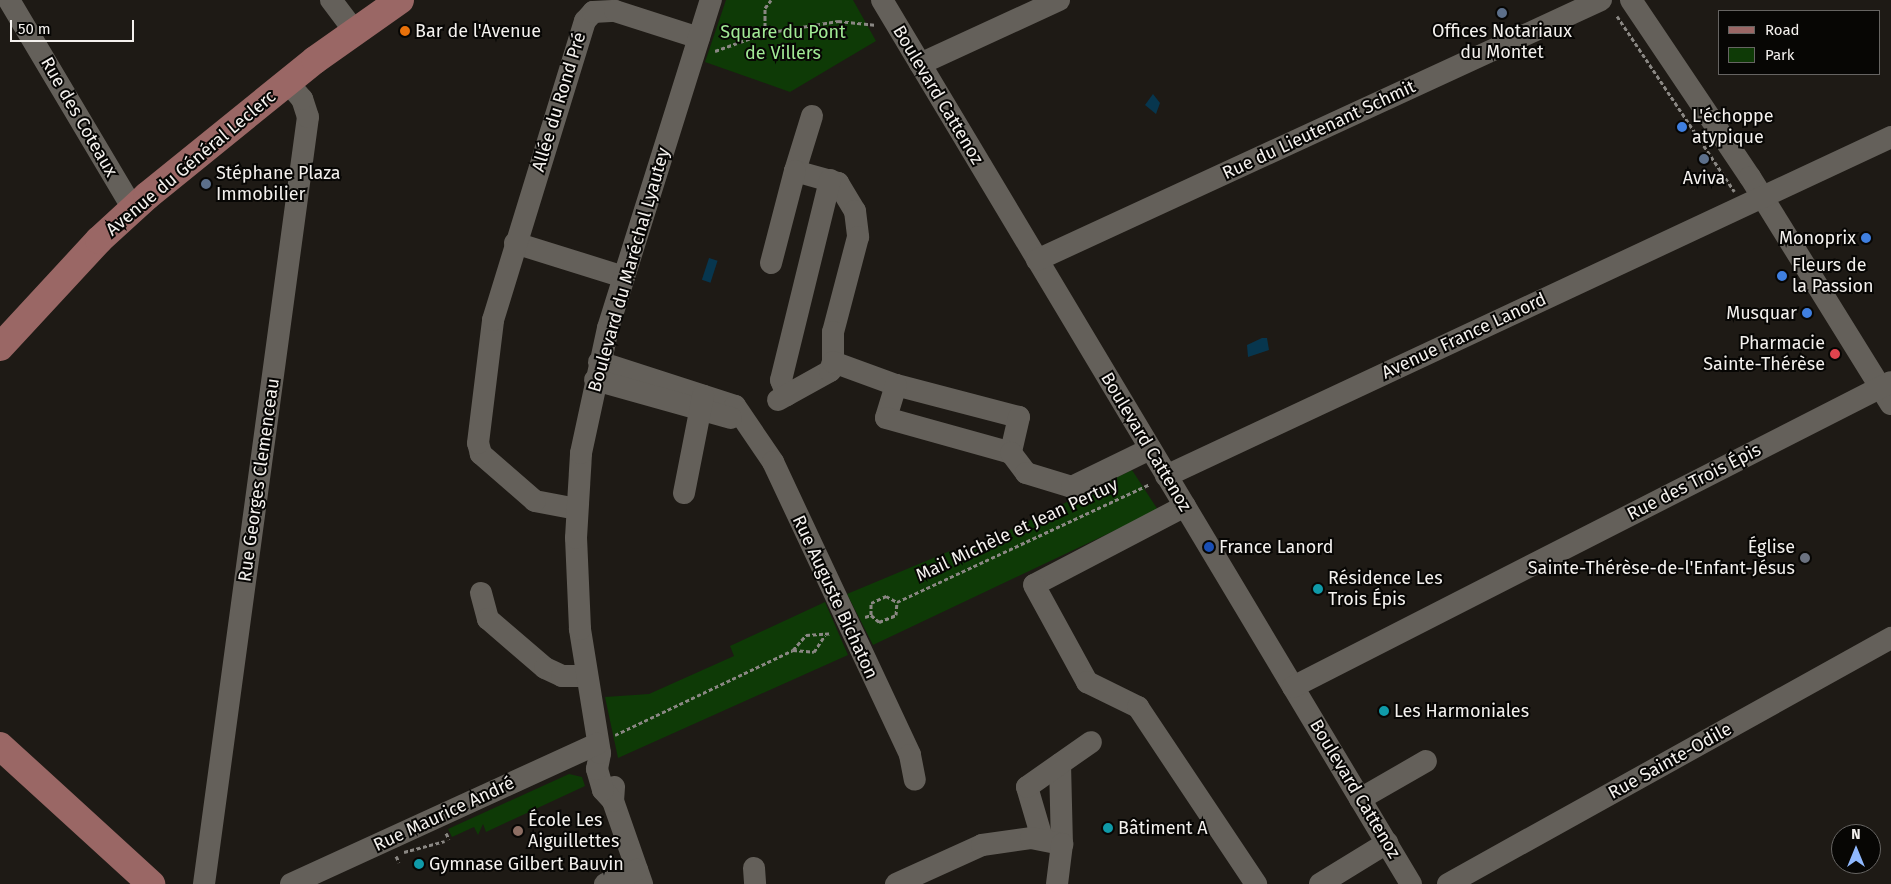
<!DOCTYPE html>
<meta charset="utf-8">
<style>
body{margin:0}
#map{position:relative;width:1891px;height:884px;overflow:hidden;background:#1e1a15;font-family:"Fira Sans",sans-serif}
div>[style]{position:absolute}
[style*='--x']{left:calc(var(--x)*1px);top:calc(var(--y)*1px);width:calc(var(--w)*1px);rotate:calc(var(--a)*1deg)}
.green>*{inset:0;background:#0e3a06}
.water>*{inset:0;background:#07364e;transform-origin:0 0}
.path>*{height:3px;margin-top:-1.5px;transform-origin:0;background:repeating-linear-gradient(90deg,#8a8783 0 4px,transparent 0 6.5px)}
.minor>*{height:22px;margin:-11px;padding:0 11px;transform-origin:11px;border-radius:11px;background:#64605a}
.major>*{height:28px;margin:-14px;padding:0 14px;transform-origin:14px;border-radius:14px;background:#9a6765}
.dots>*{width:14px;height:14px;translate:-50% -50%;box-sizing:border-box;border:2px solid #070604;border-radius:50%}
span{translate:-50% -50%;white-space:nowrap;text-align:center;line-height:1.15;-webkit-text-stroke:4px #070604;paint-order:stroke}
.poi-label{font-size:18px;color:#f4f1ee}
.left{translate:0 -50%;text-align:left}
.right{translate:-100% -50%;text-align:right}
.park-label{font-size:18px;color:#a1ea95}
.street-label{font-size:18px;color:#f4f1ee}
.legend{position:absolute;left:1718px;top:10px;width:162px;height:65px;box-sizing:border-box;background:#070604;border:1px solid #666462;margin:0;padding:6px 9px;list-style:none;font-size:15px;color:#f4f1ee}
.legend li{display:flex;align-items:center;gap:10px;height:25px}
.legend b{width:25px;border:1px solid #666462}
.north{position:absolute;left:1831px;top:824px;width:50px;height:50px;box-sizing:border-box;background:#070604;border:1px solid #666462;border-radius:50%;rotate:0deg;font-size:14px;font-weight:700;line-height:20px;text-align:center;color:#f4f1ee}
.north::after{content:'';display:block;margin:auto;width:18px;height:22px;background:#8fb8fd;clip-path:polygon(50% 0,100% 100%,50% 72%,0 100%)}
.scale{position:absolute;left:10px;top:20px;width:124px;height:22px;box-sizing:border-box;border:2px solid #f4f1ee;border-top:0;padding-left:6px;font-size:15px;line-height:18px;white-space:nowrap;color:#f4f1ee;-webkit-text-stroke:4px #070604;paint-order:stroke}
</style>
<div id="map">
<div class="green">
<i style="clip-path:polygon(726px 0,853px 0,876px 41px,790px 92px,705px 62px)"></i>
<i style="clip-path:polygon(1132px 470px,1158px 510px,873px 645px,847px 594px,950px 551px,953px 558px)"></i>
<i style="clip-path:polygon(825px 602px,848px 655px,618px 758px,605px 697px,649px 694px,734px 656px,730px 646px)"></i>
<i style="clip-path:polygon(569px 774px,582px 777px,585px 786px,486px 832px,483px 824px,478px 835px,474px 827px,452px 837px,448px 829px)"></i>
</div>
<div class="water">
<i style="clip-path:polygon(1153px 94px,1160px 103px,1156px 114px,1145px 105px)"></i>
<i style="left:709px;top:258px;width:9px;height:23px;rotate:18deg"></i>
<i style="clip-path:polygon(1262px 338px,1267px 338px,1269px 350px,1248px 357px,1247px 345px)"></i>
</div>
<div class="path">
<i style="--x:1617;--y:16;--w:211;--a:56.2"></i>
<i style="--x:765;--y:33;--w:25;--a:-90"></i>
<i style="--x:765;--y:8;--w:10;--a:-53"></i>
<i style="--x:715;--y:51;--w:53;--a:-19.8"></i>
<i style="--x:765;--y:33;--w:74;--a:-9.3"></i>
<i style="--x:838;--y:21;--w:39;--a:6"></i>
<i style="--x:871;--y:615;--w:11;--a:41"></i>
<i style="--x:879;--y:622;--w:18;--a:-22"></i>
<i style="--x:896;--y:615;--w:13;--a:-86"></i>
<i style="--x:865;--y:617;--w:6;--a:-18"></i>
<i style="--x:871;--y:615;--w:12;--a:-90"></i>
<i style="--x:871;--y:603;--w:17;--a:-25"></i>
<i style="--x:886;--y:596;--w:13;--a:29"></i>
<i style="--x:897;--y:602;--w:279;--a:-25"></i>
<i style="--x:793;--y:650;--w:21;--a:5"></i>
<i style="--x:814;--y:652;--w:20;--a:-57"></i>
<i style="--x:615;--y:735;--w:197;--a:-25.5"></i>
<i style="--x:793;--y:650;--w:20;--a:-49"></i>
<i style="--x:806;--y:635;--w:26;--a:-4"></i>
<i style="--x:446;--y:833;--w:7;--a:63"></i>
<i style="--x:404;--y:852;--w:42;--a:-15"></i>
<i style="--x:396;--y:856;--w:7;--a:63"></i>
</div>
<div class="minor">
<i style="--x:9;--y:0;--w:243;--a:59.3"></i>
<i style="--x:331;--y:0;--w:40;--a:53"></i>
<i style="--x:882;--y:0;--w:1030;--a:59.1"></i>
<i style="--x:1631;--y:0;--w:213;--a:56.1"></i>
<i style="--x:1750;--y:177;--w:267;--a:58.2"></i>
<i style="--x:920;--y:64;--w:153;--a:-24.7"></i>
<i style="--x:812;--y:116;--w:58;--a:107.2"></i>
<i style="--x:795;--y:171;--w:45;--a:15.6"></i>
<i style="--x:838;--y:183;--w:33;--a:59"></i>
<i style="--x:855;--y:211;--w:26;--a:83"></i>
<i style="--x:858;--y:237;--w:98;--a:104.7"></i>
<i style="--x:833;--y:332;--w:30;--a:90"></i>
<i style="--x:515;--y:243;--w:114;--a:17.3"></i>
<i style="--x:1037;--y:260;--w:621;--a:-24.75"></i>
<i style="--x:771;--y:263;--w:95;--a:-75.4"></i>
<i style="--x:599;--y:362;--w:143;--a:17.9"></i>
<i style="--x:735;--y:406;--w:68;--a:55.8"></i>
<i style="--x:773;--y:462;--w:323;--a:64.9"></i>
<i style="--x:910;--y:755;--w:25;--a:79"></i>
<i style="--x:595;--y:380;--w:141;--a:15.6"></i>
<i style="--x:896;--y:385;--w:127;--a:14.6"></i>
<i style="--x:1019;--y:417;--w:37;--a:103"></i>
<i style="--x:787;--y:395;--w:16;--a:-112"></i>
<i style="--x:781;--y:380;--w:206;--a:-76.2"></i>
<i style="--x:778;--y:400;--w:60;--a:-29.1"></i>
<i style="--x:830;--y:371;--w:9;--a:-72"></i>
<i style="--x:833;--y:362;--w:67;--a:20.1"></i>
<i style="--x:896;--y:385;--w:34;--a:107"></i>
<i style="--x:886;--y:418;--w:130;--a:15.6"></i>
<i style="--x:1011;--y:453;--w:25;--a:53"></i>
<i style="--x:1026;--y:473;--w:48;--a:16.9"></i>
<i style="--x:1072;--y:487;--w:87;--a:-26"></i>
<i style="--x:1166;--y:476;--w:800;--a:-25.06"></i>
<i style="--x:684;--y:493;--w:99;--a:-78.9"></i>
<i style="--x:1185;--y:506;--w:170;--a:152.4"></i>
<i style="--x:1034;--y:585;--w:111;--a:61.3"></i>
<i style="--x:1087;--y:682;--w:57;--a:26.1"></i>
<i style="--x:1138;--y:707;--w:213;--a:56.3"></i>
<i style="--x:577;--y:509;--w:43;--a:-169.2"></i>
<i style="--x:535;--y:501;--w:72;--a:-139"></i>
<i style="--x:481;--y:454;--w:11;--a:-105"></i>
<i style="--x:478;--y:443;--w:124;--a:-83"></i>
<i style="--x:493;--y:320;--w:313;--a:-72.9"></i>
<i style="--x:585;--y:21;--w:12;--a:-48"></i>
<i style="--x:593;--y:12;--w:22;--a:-3"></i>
<i style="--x:615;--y:11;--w:88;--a:17.8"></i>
<i style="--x:481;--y:593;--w:27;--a:75"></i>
<i style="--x:488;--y:619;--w:75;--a:40.7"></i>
<i style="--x:545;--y:668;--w:19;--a:25"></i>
<i style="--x:562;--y:676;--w:23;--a:0"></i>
<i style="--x:1293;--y:687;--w:671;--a:-27.02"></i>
<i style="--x:1060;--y:764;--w:80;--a:88.6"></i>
<i style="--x:614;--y:787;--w:14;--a:94"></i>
<i style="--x:613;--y:801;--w:88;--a:70.7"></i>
<i style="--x:1360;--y:799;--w:76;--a:-29.9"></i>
<i style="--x:613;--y:801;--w:15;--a:-132"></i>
<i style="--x:603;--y:790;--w:22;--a:-106"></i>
<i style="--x:597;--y:769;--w:16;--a:-79"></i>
<i style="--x:600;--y:753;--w:126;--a:-99.2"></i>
<i style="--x:580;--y:629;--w:91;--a:-92.5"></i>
<i style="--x:576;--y:538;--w:85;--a:-86.6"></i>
<i style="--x:581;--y:453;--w:128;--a:-77.8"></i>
<i style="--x:608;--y:328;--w:344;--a:-72.6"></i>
<i style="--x:1042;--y:838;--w:53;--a:-106.4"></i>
<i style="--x:1027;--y:787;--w:78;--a:-35.1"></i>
<i style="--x:754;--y:868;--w:16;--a:86"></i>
<i style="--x:204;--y:884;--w:774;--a:-82.28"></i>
<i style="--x:308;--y:117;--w:19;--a:-108"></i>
<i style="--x:302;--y:99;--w:23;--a:-131"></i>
<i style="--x:291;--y:884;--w:337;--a:-24.6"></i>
<i style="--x:605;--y:884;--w:35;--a:-24"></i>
<i style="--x:896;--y:884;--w:94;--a:-24.4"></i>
<i style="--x:982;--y:845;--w:49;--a:-8.1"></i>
<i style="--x:1031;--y:838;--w:32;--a:11"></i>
<i style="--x:1062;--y:844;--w:40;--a:97.1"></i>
<i style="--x:1320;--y:884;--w:79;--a:-31.5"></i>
<i style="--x:1448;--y:884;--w:507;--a:-29.04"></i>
</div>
<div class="major">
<i style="--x:0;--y:347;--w:146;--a:-47.2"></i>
<i style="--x:99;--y:240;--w:65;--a:-42.5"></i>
<i style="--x:147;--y:196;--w:216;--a:-39"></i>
<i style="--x:315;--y:60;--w:104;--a:-35.2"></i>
<i style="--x:0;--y:746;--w:205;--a:42.4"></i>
</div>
<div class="dots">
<i style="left:1502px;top:13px;background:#5c6f8a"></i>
<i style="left:405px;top:31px;background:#e8710a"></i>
<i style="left:1682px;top:127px;background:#3f7fe0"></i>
<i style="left:1704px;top:159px;background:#5c6f8a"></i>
<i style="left:206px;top:184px;background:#5c6f8a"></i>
<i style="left:1866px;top:238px;background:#3f7fe0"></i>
<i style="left:1782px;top:276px;background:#3f7fe0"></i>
<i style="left:1807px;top:313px;background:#3f7fe0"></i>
<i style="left:1835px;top:354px;background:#e0444e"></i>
<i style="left:1209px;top:547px;background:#1a4fb4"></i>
<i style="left:1805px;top:558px;background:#6b7280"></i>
<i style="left:1318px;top:589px;background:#0f9aa8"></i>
<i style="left:1384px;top:711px;background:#0f9aa8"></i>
<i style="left:1108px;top:828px;background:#0f9aa8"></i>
<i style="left:518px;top:831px;background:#8d6e63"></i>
<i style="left:419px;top:864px;background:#0f9aa8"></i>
</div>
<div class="poi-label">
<span class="left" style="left:415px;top:31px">Bar de l'Avenue</span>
<span style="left:1502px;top:42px">Offices Notariaux<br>du Montet</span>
<span class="left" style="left:1692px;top:127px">L'échoppe<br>atypique</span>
<span class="left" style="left:216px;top:184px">Stéphane Plaza<br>Immobilier</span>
<span style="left:1704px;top:178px">Aviva</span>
<span class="right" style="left:1856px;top:238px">Monoprix</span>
<span class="left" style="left:1792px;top:276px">Fleurs de<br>la Passion</span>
<span class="right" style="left:1797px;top:313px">Musquar</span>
<span class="right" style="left:1825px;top:354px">Pharmacie<br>Sainte-Thérèse</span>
<span class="left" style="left:1219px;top:547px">France Lanord</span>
<span class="right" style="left:1795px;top:558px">Église<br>Sainte-Thérèse-de-l'Enfant-Jésus</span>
<span class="left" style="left:1328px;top:589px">Résidence Les<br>Trois Épis</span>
<span class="left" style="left:1394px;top:711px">Les Harmoniales</span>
<span class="left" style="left:528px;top:831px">École Les<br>Aiguillettes</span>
<span class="left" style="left:1118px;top:828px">Bâtiment A</span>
<span class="left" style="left:429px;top:864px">Gymnase Gilbert Bauvin</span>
</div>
<div class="park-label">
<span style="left:783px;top:43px">Square du Pont<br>de Villers</span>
</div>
<div class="street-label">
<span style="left:938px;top:95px;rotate:59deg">Boulevard Cattenoz</span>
<span style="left:559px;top:102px;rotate:-73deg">Allée du Rond Pré</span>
<span style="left:79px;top:117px;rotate:60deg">Rue des Coteaux</span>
<span style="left:1319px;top:130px;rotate:-25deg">Rue du Lieutenant Schmit</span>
<span style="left:191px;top:163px;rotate:-40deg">Avenue du Général Leclerc</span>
<span style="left:629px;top:270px;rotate:-74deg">Boulevard du Maréchal Lyautey</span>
<span style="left:1464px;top:336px;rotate:-25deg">Avenue France Lanord</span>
<span style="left:1146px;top:442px;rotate:59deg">Boulevard Cattenoz</span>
<span style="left:259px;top:480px;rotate:-82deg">Rue Georges Clemenceau</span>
<span style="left:1694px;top:482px;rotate:-27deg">Rue des Trois Épis</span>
<span style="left:1017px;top:530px;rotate:-25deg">Mail Michèle et Jean Pertuy</span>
<span style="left:835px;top:597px;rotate:65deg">Rue Auguste Bichaton</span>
<span style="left:1670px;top:761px;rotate:-29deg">Rue Sainte-Odile</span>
<span style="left:1355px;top:789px;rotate:59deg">Boulevard Cattenoz</span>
<span style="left:444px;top:814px;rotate:-25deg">Rue Maurice André</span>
</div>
<ul class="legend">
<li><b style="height:6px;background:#9a6765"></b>Road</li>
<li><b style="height:14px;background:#0e3a06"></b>Park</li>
</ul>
<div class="north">N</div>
<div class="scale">50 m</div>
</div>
